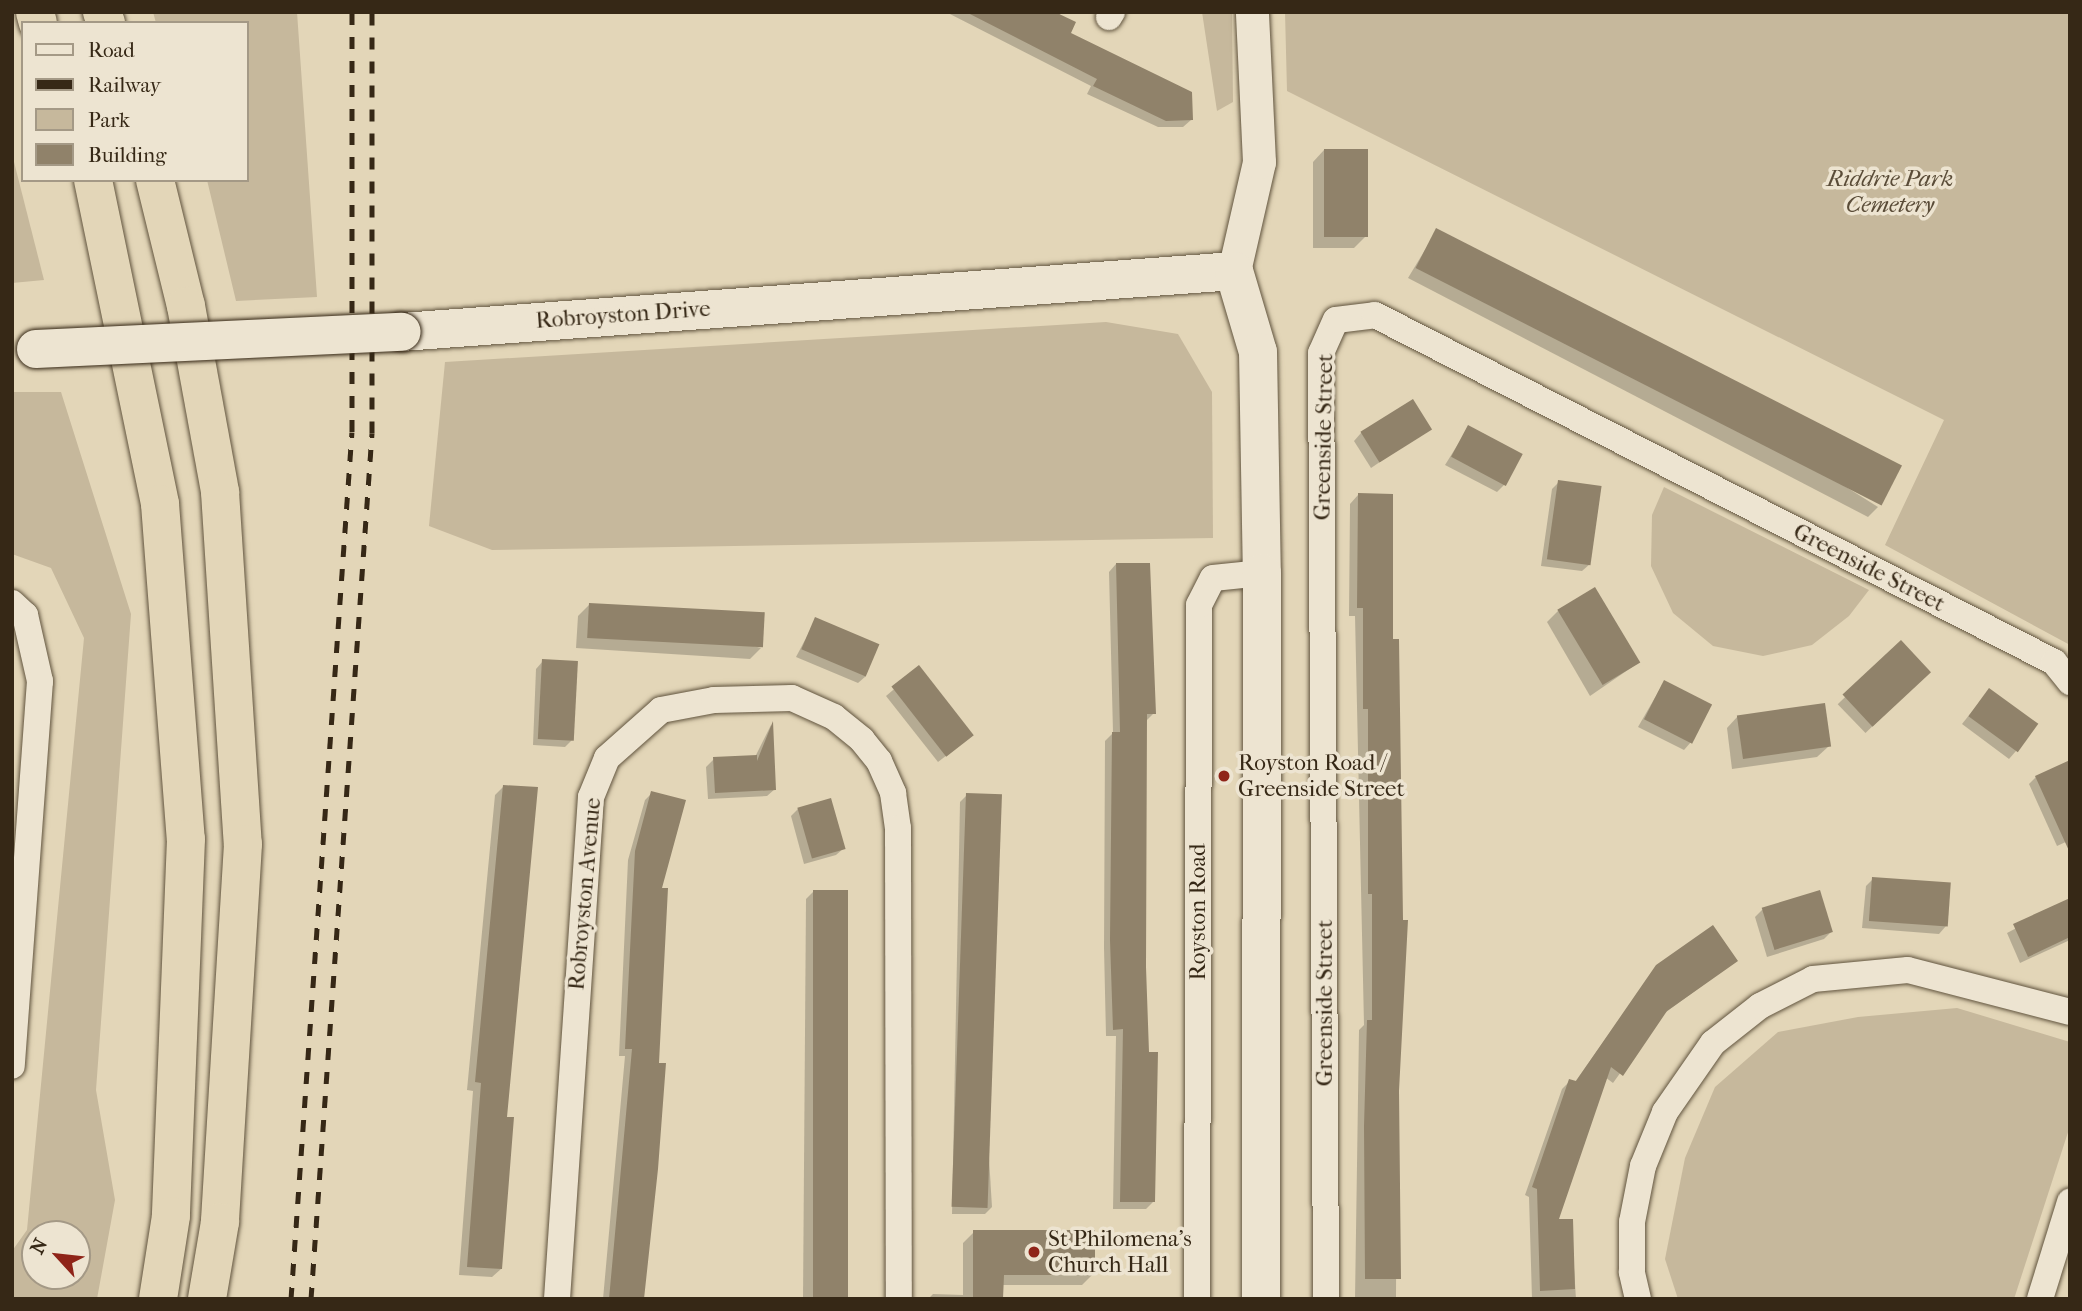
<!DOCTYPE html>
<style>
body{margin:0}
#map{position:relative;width:2082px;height:1311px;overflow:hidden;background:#e3d6b8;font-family:"IM FELL French Canon",serif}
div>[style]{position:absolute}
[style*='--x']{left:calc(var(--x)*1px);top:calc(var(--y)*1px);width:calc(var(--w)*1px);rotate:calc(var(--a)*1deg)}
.green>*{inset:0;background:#c6b89c}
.shadow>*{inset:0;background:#0003;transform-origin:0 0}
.building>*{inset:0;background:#90826a;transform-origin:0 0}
.roads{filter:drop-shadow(0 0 2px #61543e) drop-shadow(0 0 2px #61543e)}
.minor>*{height:26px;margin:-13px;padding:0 13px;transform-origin:13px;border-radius:13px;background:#ede4d1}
.tertiary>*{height:33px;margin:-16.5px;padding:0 16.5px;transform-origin:16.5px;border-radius:16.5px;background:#ede4d1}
.secondary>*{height:38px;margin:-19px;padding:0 19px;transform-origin:19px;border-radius:19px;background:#ede4d1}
.motorway>*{height:38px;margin:-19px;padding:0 19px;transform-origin:19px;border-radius:19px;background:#e3d6b8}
.rail>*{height:5px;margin-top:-2.5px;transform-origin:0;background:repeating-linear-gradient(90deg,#362816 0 12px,transparent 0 24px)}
.bridges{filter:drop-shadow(0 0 2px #362816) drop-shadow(0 0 2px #362816)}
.secondary-bridge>*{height:38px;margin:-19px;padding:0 19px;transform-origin:19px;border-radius:19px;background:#ede4d1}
.dots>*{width:19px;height:19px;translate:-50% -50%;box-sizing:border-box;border:4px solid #ede4d1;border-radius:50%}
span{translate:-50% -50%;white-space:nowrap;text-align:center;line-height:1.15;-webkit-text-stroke:7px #ede4d1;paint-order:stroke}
.park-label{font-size:23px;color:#5a4c38;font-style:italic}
.street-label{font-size:23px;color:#362816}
.poi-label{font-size:23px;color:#362816}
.left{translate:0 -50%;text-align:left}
.frame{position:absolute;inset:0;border:14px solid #362816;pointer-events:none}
.legend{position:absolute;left:21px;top:21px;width:228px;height:161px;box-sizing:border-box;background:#ede4d1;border:2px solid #a49986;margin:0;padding:9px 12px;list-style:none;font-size:21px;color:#362816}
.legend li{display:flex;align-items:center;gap:14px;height:35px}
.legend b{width:35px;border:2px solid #a49986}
.north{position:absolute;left:21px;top:1220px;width:70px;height:70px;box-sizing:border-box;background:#ede4d1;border:2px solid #a49986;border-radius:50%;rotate:297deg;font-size:19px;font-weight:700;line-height:28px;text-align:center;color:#362816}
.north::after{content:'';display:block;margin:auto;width:24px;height:32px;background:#8f2418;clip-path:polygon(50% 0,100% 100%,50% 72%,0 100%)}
</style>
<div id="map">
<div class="green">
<i style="clip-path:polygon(153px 12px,297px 12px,317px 297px,236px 301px,207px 180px,247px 180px,247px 23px,156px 23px)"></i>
<i style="clip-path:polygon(1202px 12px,1232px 12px,1233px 102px,1217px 111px)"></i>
<i style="clip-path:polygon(1285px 12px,2070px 12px,2070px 645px,1885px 545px,1944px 420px,1287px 91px)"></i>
<i style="clip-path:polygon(12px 154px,44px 280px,12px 283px)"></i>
<i style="clip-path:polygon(1106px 322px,1178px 334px,1212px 392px,1213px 538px,492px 550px,429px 526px,445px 362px)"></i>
<i style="clip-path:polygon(evenodd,12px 392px,61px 392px,131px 614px,96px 1090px,115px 1200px,97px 1299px,12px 1299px,12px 1251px,27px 1230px,84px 638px,51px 568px,12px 554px,12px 392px,77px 1234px,77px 1276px,35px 1276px,35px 1234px,77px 1234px)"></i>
<i style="clip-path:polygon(1664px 487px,1869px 590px,1849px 616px,1812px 645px,1763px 656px,1713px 646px,1673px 613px,1651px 566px,1652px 515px)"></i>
<i style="clip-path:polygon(1957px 1008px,2070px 1042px,2070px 1126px,2014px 1299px,1678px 1299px,1665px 1259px,1685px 1158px,1715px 1087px,1778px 1032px,1858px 1017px)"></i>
</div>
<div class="shadow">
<i style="clip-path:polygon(946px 12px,1059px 12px,1068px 34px,1191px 120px,1183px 127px,1158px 127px,1087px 94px,1091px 86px)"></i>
<i style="clip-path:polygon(1324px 150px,1365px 237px,1354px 248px,1313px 248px,1313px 162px)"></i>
<i style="clip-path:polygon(1437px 230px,1878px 507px,1868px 517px,1408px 278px)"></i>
<i style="clip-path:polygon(1468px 428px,1505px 484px,1497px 492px,1445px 465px)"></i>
<i style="clip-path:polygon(1429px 429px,1371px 468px,1354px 441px,1361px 433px)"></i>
<i style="clip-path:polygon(1559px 482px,1590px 564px,1582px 571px,1541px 566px,1552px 489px)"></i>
<i style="clip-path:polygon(1358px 495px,1397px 1091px,1396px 1299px,1355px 1299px,1359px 1030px,1364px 1025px,1355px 616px,1349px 616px,1350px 504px)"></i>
<i style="clip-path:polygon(1116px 564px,1154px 713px,1146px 721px,1144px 967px,1153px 1202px,1146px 1209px,1113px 1209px,1116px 1036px,1106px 1036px,1104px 948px,1105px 741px,1113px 733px,1109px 572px)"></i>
<i style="clip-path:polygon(590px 604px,761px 648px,750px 659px,576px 648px,578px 616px)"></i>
<i style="clip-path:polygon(1558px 611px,1638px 663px,1590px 696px,1547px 622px)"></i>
<i style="clip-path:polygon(816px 619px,866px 676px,858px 683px,796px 657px)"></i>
<i style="left:1901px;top:643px;width:40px;height:88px;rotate:46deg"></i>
<i style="clip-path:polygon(543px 661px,573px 739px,565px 747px,533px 745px,536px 669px)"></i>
<i style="clip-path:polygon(919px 668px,964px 742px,938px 762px,886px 696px)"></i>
<i style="clip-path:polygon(1664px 682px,1691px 742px,1684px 750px,1638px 727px)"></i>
<i style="clip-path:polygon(1989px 690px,2016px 751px,2009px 759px,1962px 724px)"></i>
<i style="clip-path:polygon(1738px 716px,1829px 746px,1817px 757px,1732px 769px,1727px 728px)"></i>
<i style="clip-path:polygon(771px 725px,775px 789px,767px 796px,708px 799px,706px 767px,714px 759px,755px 757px)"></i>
<i style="clip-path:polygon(2036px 777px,2070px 840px,2057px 846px,2029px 784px)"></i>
<i style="clip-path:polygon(504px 786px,505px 1118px,501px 1269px,492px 1277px,459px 1275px,473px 1091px,467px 1090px,495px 795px)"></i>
<i style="clip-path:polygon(652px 793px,660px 889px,643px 1299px,603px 1299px,625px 1056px,619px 1056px,628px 860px,645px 800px)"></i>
<i style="clip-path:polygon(967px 795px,992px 1207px,985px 1214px,952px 1214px,960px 802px)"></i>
<i style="clip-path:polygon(798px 809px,844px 848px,836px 855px,804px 864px,791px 816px)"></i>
<i style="clip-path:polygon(1873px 879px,1946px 926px,1939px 934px,1862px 928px,1866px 886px)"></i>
<i style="clip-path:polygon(814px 891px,843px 1299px,803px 1299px,806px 899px)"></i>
<i style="clip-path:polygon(1819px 892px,1831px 932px,1824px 939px,1767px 957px,1755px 917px,1762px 910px)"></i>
<i style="clip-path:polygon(2070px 900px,2070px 940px,2020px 963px,2007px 933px)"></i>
<i style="clip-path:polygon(1736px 961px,1662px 1015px,1613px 1083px,1605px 1077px,1556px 1221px,1571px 1220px,1576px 1299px,1532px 1299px,1529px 1197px,1525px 1195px,1562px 1089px,1570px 1081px,1575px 1082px,1657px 966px)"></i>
<i style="clip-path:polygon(974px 1232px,1093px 1274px,1082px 1285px,1002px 1285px,1001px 1299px,928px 1299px,933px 1294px,963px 1295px,963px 1243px)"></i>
</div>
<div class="building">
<i style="clip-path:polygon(966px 12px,1055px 12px,1076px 22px,1071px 33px,1192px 92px,1193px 120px,1166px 121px,1093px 86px,1097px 79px)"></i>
<i style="left:1324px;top:149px;width:44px;height:88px"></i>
<i style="left:1436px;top:228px;width:523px;height:45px;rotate:27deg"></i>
<i style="left:1413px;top:399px;width:36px;height:62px;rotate:58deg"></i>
<i style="left:1468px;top:425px;width:62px;height:36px;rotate:28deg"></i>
<i style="left:1558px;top:480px;width:44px;height:80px;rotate:8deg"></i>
<i style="clip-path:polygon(1358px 493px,1393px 494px,1393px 639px,1399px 639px,1403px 920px,1408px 920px,1399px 1091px,1401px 1279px,1365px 1279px,1364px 1126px,1367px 1020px,1372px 1020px,1372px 894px,1368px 894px,1368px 709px,1363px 709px,1363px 608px,1357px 608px)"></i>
<i style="clip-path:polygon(1116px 563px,1150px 563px,1156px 714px,1147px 714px,1146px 967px,1149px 1052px,1158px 1052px,1155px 1202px,1120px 1202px,1123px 1029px,1113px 1030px,1110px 940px,1112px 732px,1120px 732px)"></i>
<i style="left:1595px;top:587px;width:88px;height:44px;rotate:59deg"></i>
<i style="left:589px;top:603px;width:176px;height:35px;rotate:3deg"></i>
<i style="left:815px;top:617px;width:70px;height:35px;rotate:23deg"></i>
<i style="left:1901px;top:640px;width:44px;height:80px;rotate:47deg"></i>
<i style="left:542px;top:659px;width:36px;height:80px;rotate:3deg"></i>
<i style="left:919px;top:665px;width:89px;height:35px;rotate:52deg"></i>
<i style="left:1664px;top:680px;width:54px;height:44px;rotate:27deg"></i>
<i style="left:1989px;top:688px;width:61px;height:35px;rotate:36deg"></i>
<i style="left:1825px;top:703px;width:44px;height:89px;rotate:82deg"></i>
<i style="clip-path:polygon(773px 721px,776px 790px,715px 793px,713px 757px,757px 755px,757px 761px)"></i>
<i style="clip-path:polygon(2070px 760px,2070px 853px,2035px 776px)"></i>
<i style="clip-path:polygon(503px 785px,538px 787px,507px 1117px,514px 1117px,502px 1269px,467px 1267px,481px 1083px,475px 1082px)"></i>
<i style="clip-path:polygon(651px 791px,686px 800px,662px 888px,668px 888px,659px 1063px,666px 1063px,658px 1169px,644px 1299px,609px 1299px,632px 1049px,625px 1049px,635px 851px)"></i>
<i style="left:966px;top:793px;width:36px;height:414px;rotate:2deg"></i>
<i style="left:831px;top:798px;width:53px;height:35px;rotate:74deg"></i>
<i style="left:1872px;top:877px;width:79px;height:44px;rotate:4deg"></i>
<i style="left:813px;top:890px;width:35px;height:409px"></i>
<i style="left:1820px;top:890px;width:44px;height:61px;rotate:73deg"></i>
<i style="clip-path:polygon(2070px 898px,2070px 937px,2028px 957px,2013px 924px)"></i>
<i style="clip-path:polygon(1713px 925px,1738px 961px,1667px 1011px,1623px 1076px,1611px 1067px,1559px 1219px,1573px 1219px,1575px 1289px,1540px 1291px,1537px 1189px,1532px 1187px,1569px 1079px,1576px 1081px,1656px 965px)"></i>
<i style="clip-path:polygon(973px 1230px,1095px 1230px,1095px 1275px,1004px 1275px,1003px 1299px,973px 1299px)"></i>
</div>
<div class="roads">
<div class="minor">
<i style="--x:1109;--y:17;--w:6;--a:-59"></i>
<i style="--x:12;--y:603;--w:18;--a:43"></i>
<i style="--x:25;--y:615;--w:68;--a:77.2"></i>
<i style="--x:40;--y:681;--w:386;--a:94.2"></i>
<i style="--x:557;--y:1299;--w:503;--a:-86.13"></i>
<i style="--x:591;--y:797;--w:42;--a:-67.7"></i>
<i style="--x:607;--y:758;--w:72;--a:-41.6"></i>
<i style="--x:661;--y:710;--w:54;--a:-10.7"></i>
<i style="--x:714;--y:700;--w:78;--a:-1.5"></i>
<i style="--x:792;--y:698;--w:46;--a:24.3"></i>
<i style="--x:834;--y:717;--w:36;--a:39"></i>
<i style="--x:862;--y:740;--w:27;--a:51"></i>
<i style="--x:879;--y:761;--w:35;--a:66"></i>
<i style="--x:893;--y:793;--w:35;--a:82"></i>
<i style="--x:898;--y:828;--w:471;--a:89.9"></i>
<i style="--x:1197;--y:1299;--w:694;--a:-89.83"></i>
<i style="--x:1199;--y:605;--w:30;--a:-63"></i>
<i style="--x:1213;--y:578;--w:49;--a:-5.8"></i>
<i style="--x:1326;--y:1299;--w:946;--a:-90.3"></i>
<i style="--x:1321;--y:353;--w:36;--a:-66"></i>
<i style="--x:1336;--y:320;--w:39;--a:-7"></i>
<i style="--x:1375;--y:315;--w:763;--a:27.07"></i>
<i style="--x:2054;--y:662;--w:26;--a:51"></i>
<i style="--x:1638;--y:1299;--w:28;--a:-103"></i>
<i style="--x:1632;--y:1272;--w:50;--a:-90"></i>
<i style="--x:1632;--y:1222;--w:57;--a:-78.9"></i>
<i style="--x:1643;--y:1166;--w:58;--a:-67.8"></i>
<i style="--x:1665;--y:1112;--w:84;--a:-55.2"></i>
<i style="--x:1713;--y:1043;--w:60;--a:-38.2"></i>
<i style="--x:1760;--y:1006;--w:59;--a:-27"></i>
<i style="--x:1813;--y:979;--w:95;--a:-5.4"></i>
<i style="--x:1908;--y:970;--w:167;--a:14.5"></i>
<i style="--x:2040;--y:1299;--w:102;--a:-72.8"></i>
</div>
<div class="tertiary">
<i style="--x:1234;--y:271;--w:112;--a:-77.1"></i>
<i style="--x:1259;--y:162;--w:150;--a:-92.7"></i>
</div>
<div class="secondary">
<i style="--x:402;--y:332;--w:834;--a:-4.19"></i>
<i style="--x:1234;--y:271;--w:84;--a:73.5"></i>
<i style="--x:1258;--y:352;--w:221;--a:89"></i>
<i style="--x:1262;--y:573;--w:726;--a:90.08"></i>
</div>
<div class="motorway">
<i style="--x:35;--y:12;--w:11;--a:75"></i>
<i style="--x:102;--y:12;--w:12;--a:70"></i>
<i style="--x:93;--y:180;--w:331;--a:78.3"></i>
<i style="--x:160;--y:504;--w:336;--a:85.6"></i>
<i style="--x:186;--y:839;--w:377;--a:92.3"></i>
<i style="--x:171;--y:1216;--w:84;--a:98.9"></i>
<i style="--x:155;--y:180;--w:130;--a:76.2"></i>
<i style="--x:186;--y:306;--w:189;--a:79.6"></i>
<i style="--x:220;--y:492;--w:353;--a:86.3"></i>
<i style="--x:243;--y:844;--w:379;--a:93.5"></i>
<i style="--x:220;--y:1222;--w:78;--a:99.6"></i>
</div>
</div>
<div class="rail">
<i style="--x:291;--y:1299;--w:869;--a:-85.98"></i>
<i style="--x:352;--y:432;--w:420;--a:-90"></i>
<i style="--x:311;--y:1299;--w:868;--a:-85.97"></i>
<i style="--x:372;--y:433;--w:421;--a:-90"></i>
</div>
<div class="bridges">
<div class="secondary-bridge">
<i style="--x:36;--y:349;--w:366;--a:-2.7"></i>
</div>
</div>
<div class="dots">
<i style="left:1224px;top:776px;background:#8f2418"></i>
<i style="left:1034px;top:1252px;background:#8f2418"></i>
</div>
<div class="park-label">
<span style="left:1890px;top:192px">Riddrie Park<br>Cemetery</span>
</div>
<div class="street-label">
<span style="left:623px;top:315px;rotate:-4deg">Robroyston Drive</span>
<span style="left:1324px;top:437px;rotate:-89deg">Greenside Street</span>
<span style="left:1869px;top:568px;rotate:27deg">Greenside Street</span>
<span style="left:585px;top:894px;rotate:-85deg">Robroyston Avenue</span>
<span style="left:1198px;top:912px;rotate:-90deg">Royston Road</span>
<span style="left:1325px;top:1003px;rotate:-90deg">Greenside Street</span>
</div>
<div class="poi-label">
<span class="left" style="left:1238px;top:776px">Royston Road /<br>Greenside Street</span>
<span class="left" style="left:1048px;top:1252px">St Philomena's<br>Church Hall</span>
</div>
<div class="frame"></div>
<ul class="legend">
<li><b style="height:9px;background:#ede4d1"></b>Road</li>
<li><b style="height:9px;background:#362816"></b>Railway</li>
<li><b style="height:19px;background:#c6b89c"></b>Park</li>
<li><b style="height:19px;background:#90826a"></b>Building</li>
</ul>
<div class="north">N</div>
</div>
